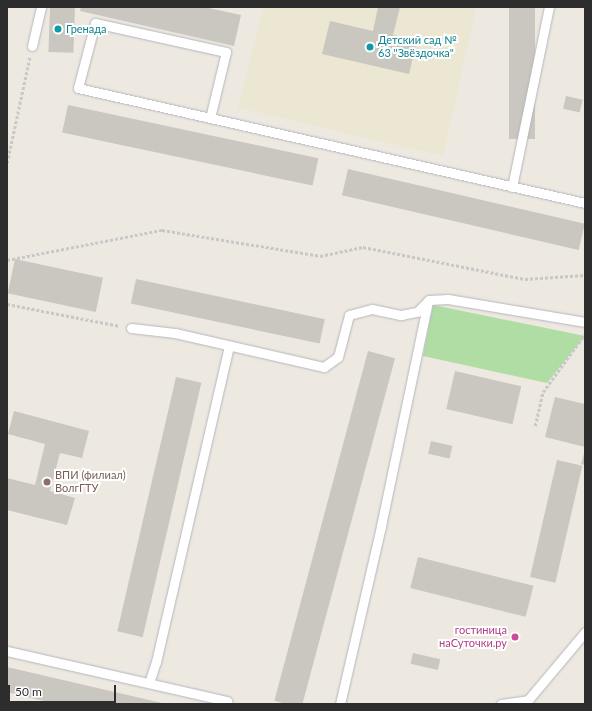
<!DOCTYPE html>
<meta charset="utf-8">
<style>
body{margin:0}
#map{position:relative;width:592px;height:711px;overflow:hidden;background:#ede9e1;font-family:Lato,sans-serif}
div>[style]{position:absolute}
[style*='--x']{left:calc(var(--x)*1px);top:calc(var(--y)*1px);width:calc(var(--w)*1px);rotate:calc(var(--a)*1deg)}
.education>*{inset:0;background:#ece7d3}
.green>*{inset:0;background:#b0dda4}
.building>*{inset:0;background:#c9c7bf;transform-origin:0 0}
.path>*{height:2.5px;margin-top:-1.25px;transform-origin:0;background:repeating-linear-gradient(90deg,#c8c8c8 0 3px,transparent 0 5px)}
.roads{filter:drop-shadow(0 0 1px #b5b5bf) drop-shadow(0 0 1px #b5b5bf)}
.service>*{height:9px;margin:-4.5px;padding:0 4.5px;transform-origin:4.5px;border-radius:4.5px;background:#fff}
.dots>*{width:11px;height:11px;translate:-50% -50%;box-sizing:border-box;border:2px solid #fff;border-radius:50%}
span{translate:-50% -50%;white-space:nowrap;text-align:center;line-height:1.15;-webkit-text-stroke:4px #fff;paint-order:stroke}
.culture-label{font-size:11px;color:#0d838f}
.left{translate:0 -50%;text-align:left}
.education-label{font-size:11px;color:#785e54}
.hotel-label{font-size:11px;color:#b23c85}
.right{translate:-100% -50%;text-align:right}
.frame{position:absolute;inset:0;border:8px solid #2d2d2d;pointer-events:none}
.scale{position:absolute;left:8px;top:685px;width:108px;height:18px;box-sizing:border-box;border:2px solid #2d2d2d;border-top:0;padding-left:5px;font-size:12px;line-height:14px;white-space:nowrap;color:#2d2d2d;-webkit-text-stroke:3px #fff;paint-order:stroke}
</style>
<div id="map">
<div class="education">
<i style="clip-path:polygon(263px 7px,476px 7px,443px 156px,238px 108px)"></i>
</div>
<div class="green">
<i style="clip-path:polygon(433px 305px,585px 336px,547px 383px,423px 356px)"></i>
</div>
<div class="building">
<i style="left:50px;top:7px;width:25px;height:45px;rotate:2deg"></i>
<i style="clip-path:polygon(81px 7px,204px 7px,241px 15px,234px 46px,80px 11px)"></i>
<i style="clip-path:polygon(378px 7px,400px 7px,393px 35px,417px 40px,409px 74px,322px 54px,330px 21px,373px 31px)"></i>
<i style="left:509px;top:7px;width:26px;height:132px"></i>
<i style="left:566px;top:96px;width:17px;height:13px;rotate:13deg"></i>
<i style="left:68px;top:105px;width:256px;height:28px;rotate:12deg"></i>
<i style="left:348px;top:169px;width:243px;height:27px;rotate:13deg"></i>
<i style="left:15px;top:259px;width:90px;height:35px;rotate:12deg"></i>
<i style="left:136px;top:279px;width:193px;height:25px;rotate:12deg"></i>
<i style="left:368px;top:351px;width:28px;height:362px;rotate:15deg"></i>
<i style="left:455px;top:371px;width:68px;height:39px;rotate:13deg"></i>
<i style="left:176px;top:377px;width:26px;height:261px;rotate:13deg"></i>
<i style="clip-path:polygon(555px 397px,585px 404px,585px 447px,545px 437px)"></i>
<i style="clip-path:polygon(14px 411px,89px 431px,82px 458px,60px 453px,50px 491px,75px 498px,67px 525px,7px 510px,7px 478px,35px 485px,45px 444px,8px 434px)"></i>
<i style="left:431px;top:441px;width:22px;height:13px;rotate:13deg"></i>
<i style="clip-path:polygon(585px 450px,585px 465px,581px 464px)"></i>
<i style="left:557px;top:460px;width:26px;height:120px;rotate:13deg"></i>
<i style="left:418px;top:557px;width:119px;height:32px;rotate:14deg"></i>
<i style="left:413px;top:653px;width:28px;height:11px;rotate:13deg"></i>
<i style="clip-path:polygon(7px 667px,162px 703px,162px 704px,56px 704px,7px 692px)"></i>
</div>
<div class="path">
<i style="--x:7;--y:163;--w:109;--a:-77.9"></i>
<i style="--x:7;--y:260;--w:158;--a:-11"></i>
<i style="--x:162;--y:230;--w:160;--a:9.3"></i>
<i style="--x:320;--y:256;--w:44;--a:-11.8"></i>
<i style="--x:363;--y:247;--w:165;--a:11.2"></i>
<i style="--x:525;--y:279;--w:60;--a:-3.8"></i>
<i style="--x:7;--y:304;--w:115;--a:11"></i>
<i style="--x:535;--y:426;--w:35;--a:-77"></i>
<i style="--x:543;--y:392;--w:72;--a:-54.1"></i>
</div>
<div class="roads">
<div class="service">
<i style="--x:32;--y:46;--w:40;--a:-77"></i>
<i style="--x:210;--y:118;--w:68;--a:-76.4"></i>
<i style="--x:226;--y:52;--w:134;--a:-167.5"></i>
<i style="--x:95;--y:23;--w:67;--a:104.7"></i>
<i style="--x:78;--y:88;--w:520;--a:12.78"></i>
<i style="--x:512;--y:187;--w:184;--a:-78.4"></i>
<i style="--x:131;--y:328;--w:44;--a:6.5"></i>
<i style="--x:175;--y:333;--w:153;--a:12.9"></i>
<i style="--x:324;--y:367;--w:17;--a:-36"></i>
<i style="--x:338;--y:357;--w:43;--a:-75.3"></i>
<i style="--x:349;--y:315;--w:24;--a:-15"></i>
<i style="--x:372;--y:309;--w:30;--a:12"></i>
<i style="--x:401;--y:315;--w:16;--a:-11"></i>
<i style="--x:417;--y:312;--w:17;--a:-45"></i>
<i style="--x:429;--y:300;--w:19;--a:-3"></i>
<i style="--x:448;--y:299;--w:139;--a:9.5"></i>
<i style="--x:7;--y:651;--w:226;--a:12.8"></i>
<i style="--x:149;--y:683;--w:22;--a:-72"></i>
<i style="--x:156;--y:662;--w:323;--a:-77"></i>
<i style="--x:340;--y:704;--w:183;--a:-77"></i>
<i style="--x:381;--y:526;--w:230;--a:-78.2"></i>
<i style="--x:501;--y:704;--w:27;--a:-8"></i>
<i style="--x:528;--y:700;--w:89;--a:-50"></i>
</div>
</div>
<div class="dots">
<i style="left:58px;top:29px;background:#0f9aa8"></i>
<i style="left:370px;top:47px;background:#0f9aa8"></i>
<i style="left:47px;top:482px;background:#8d6e63"></i>
<i style="left:515px;top:637px;background:#d1479c"></i>
</div>
<div class="culture-label">
<span class="left" style="left:66px;top:29px">Гренада</span>
<span class="left" style="left:378px;top:47px">Детский сад №<br>63 "Звёздочка"</span>
</div>
<div class="education-label">
<span class="left" style="left:55px;top:482px">ВПИ (филиал)<br>ВолгГТУ</span>
</div>
<div class="hotel-label">
<span class="right" style="left:507px;top:637px">гостиница<br>наСуточки.ру</span>
</div>
<div class="frame"></div>
<div class="scale">50 m</div>
</div>
